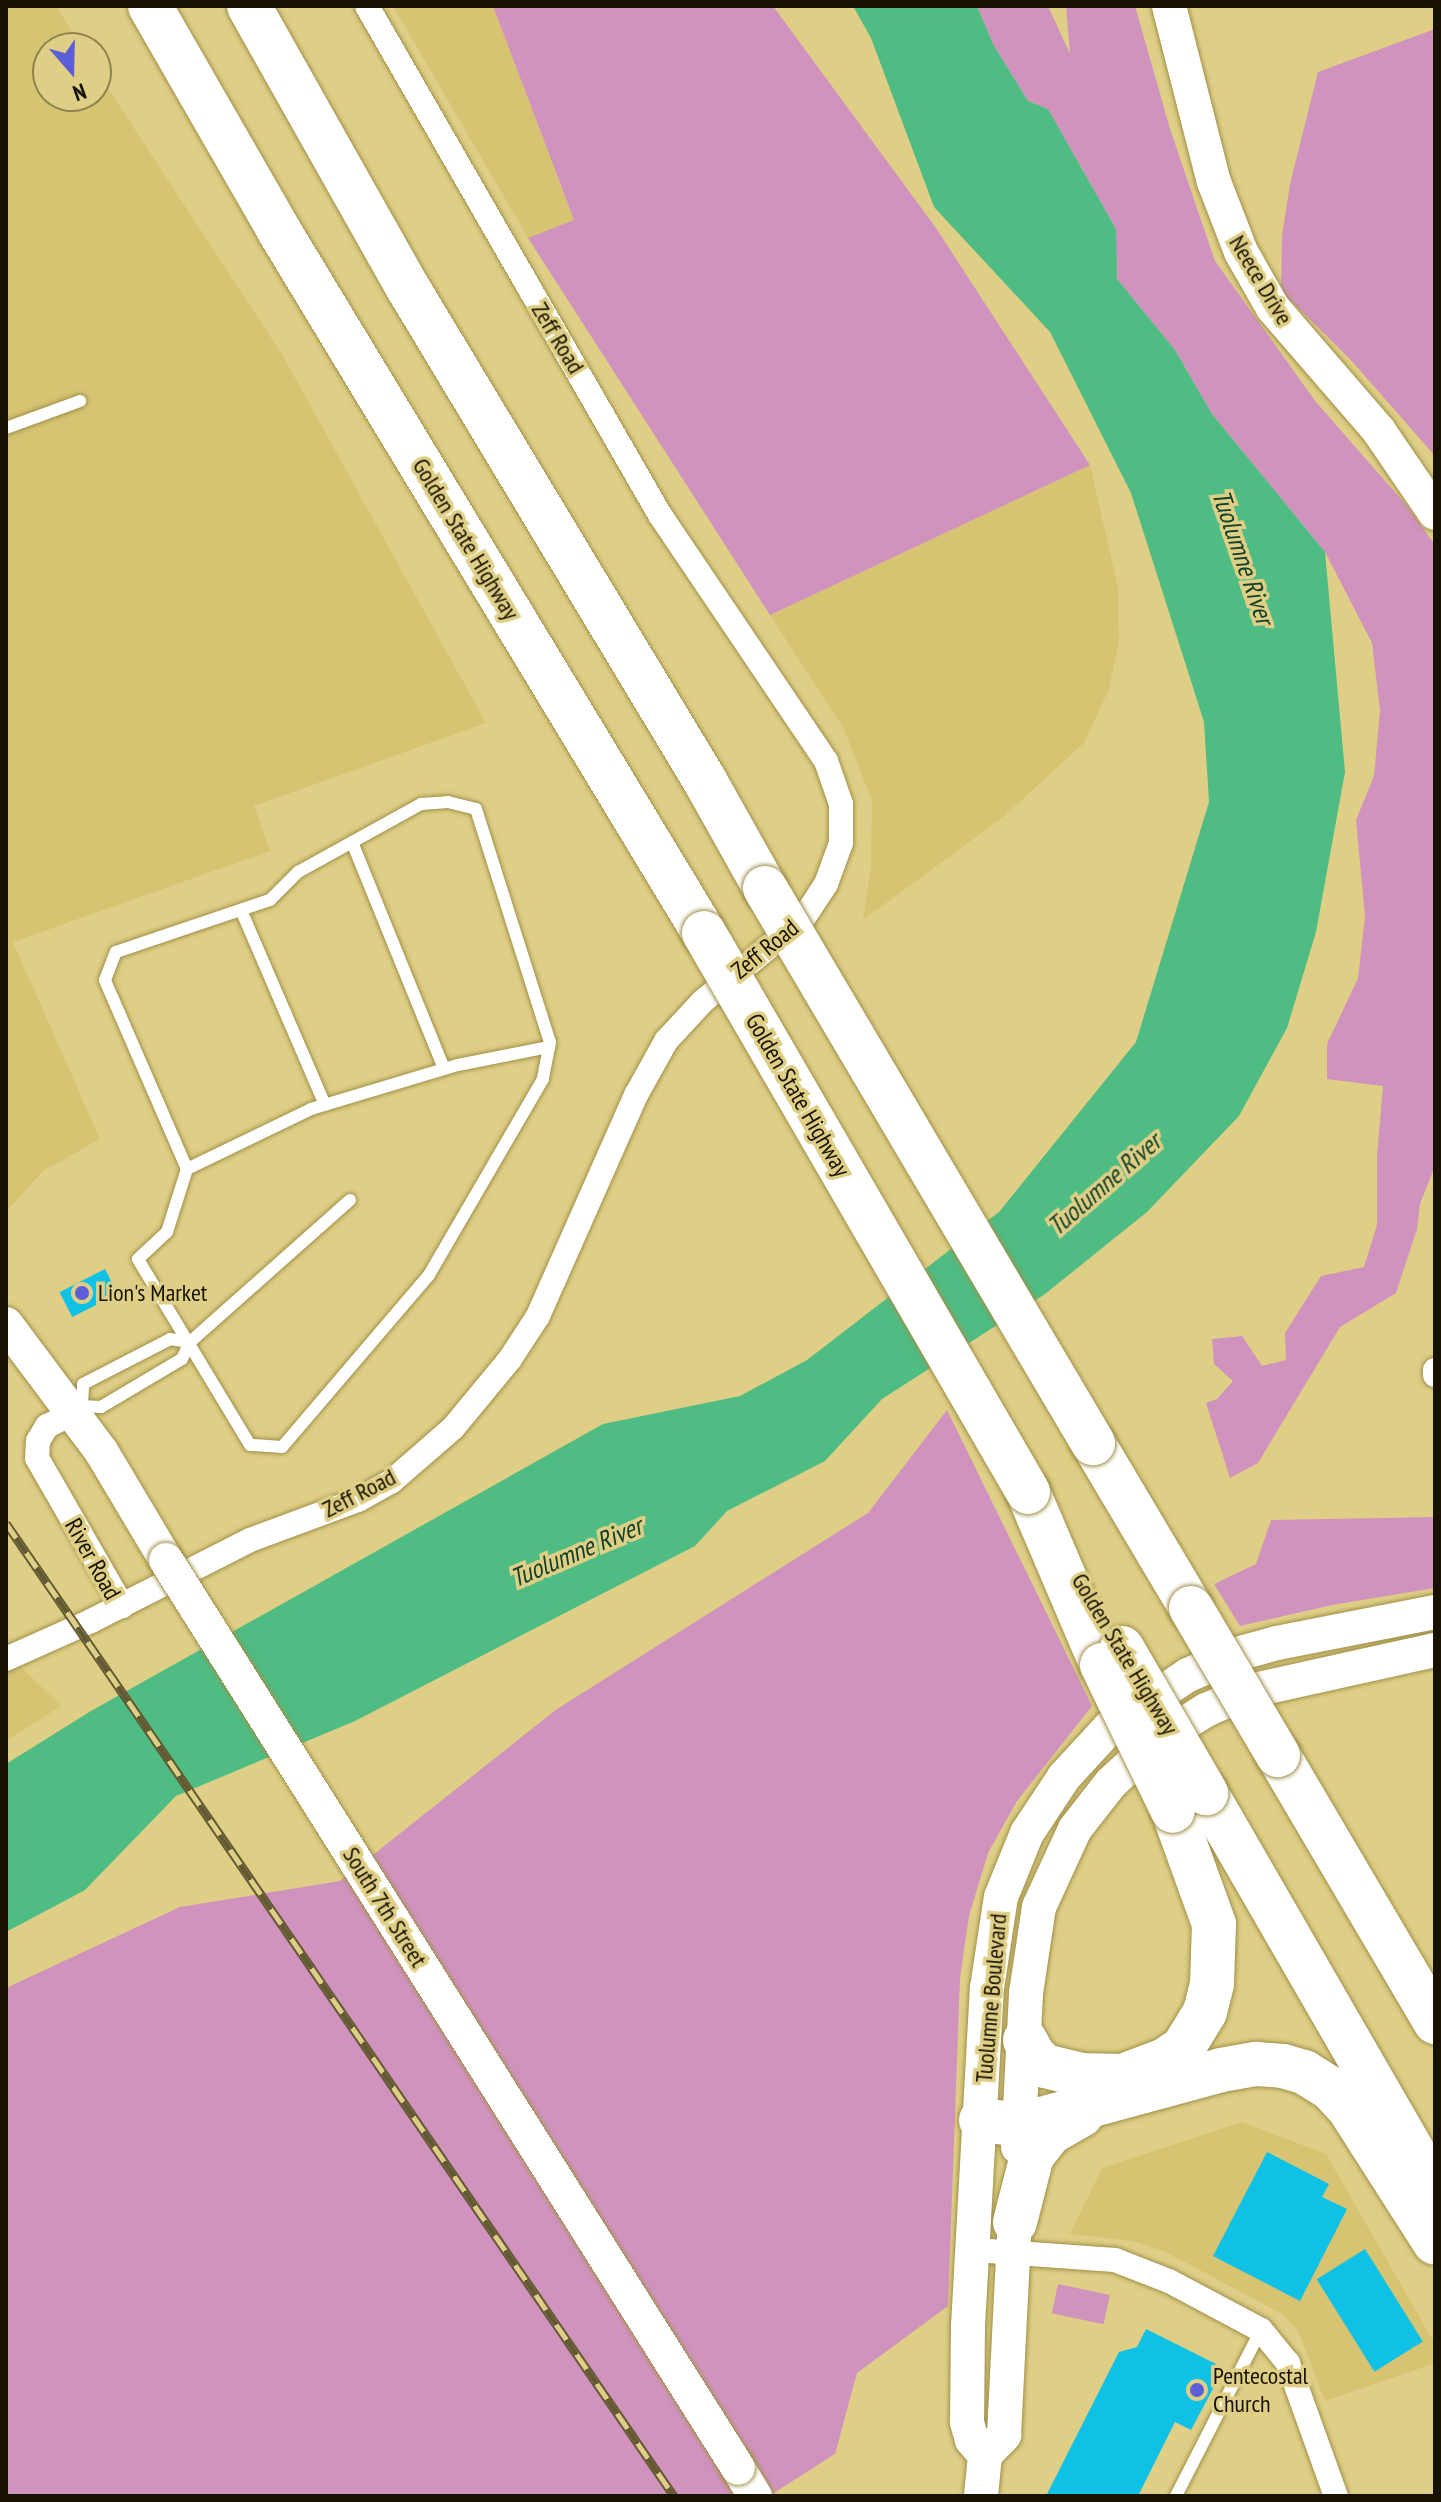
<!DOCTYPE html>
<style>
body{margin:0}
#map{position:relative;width:1441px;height:2502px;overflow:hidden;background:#dfcf86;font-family:"PT Sans Narrow",sans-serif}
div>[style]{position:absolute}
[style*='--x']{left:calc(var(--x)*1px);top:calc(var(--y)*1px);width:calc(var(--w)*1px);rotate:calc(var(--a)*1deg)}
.built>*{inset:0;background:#d6c473}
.green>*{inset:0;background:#d093be;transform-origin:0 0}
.water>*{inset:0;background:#4fbc83}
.building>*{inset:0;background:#0fc1e4;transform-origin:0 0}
.roads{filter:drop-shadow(0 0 2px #a09049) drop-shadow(0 0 2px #a09049)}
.lane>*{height:12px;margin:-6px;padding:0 6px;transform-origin:6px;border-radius:6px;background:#fff}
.street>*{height:24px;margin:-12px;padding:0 12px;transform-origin:12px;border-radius:12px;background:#fff}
.secondary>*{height:34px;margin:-17px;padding:0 17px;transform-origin:17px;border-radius:17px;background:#fff}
.highway>*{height:44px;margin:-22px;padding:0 22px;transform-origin:22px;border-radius:22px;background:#fff}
.rail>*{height:9px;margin-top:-4.5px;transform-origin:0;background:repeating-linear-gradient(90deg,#dfcf86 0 18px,#635a33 0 36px);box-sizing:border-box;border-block:2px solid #635a33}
.bridges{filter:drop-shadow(0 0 2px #a09049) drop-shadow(0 0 2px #a09049)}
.secondary-bridge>*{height:34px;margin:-17px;padding:0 17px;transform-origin:17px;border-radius:17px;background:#fff}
.highway-bridge>*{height:44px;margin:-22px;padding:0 22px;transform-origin:22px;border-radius:22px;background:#fff}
.dots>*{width:22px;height:22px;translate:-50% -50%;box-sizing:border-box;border:4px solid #dfcf86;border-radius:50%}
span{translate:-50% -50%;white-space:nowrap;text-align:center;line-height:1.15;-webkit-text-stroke:7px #dfcf86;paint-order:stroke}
.street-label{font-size:24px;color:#161100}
.poi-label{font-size:24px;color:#161100}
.left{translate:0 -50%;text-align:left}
.water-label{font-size:26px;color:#134129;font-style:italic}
.frame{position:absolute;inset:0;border:8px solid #161100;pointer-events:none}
.north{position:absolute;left:32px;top:32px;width:80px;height:80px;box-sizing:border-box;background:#dfcf86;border:2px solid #8f8350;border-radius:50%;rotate:160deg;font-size:22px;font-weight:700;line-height:32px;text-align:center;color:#161100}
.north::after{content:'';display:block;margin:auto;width:28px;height:36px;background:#5b5ed6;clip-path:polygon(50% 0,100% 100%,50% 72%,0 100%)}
</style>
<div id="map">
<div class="built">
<i style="clip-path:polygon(6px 6px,56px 6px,82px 48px,48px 48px,48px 96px,96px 96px,96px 70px,283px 356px,486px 723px,254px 806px,270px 851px,13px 942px,100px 1139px,43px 1171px,6px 1212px)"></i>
<i style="clip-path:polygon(393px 6px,493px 6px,574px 221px,528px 238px)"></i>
<i style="clip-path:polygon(1090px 465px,1118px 587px,1119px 640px,1109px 689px,1084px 743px,1002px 818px,863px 920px,871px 867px,872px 801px,844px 729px,770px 615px)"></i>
<i style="clip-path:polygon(6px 1652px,61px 1706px,6px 1741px)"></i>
<i style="clip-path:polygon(1242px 2122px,1326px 2154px,1435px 2344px,1435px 2363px,1325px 2401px,1298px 2331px,1282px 2314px,1164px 2251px,1133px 2241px,1070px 2234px,1102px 2168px)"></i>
</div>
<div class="green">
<i style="clip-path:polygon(493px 6px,773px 6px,936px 228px,1090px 465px,770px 615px,528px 238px,574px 220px)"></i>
<i style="clip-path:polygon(977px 6px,1048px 6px,1070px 54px,1066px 6px,1135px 6px,1170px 129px,1215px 261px,1316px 402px,1407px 506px,1435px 545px,1435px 1166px,1420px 1204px,1417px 1229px,1396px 1293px,1340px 1327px,1258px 1463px,1230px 1478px,1206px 1403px,1217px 1399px,1233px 1381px,1214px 1364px,1212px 1339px,1242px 1336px,1262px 1366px,1286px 1360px,1285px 1333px,1321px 1276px,1364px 1267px,1377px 1225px,1377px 1155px,1383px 1086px,1327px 1079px,1327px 1044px,1358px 978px,1365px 917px,1356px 820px,1374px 776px,1380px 710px,1372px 643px,1325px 552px,1212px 414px,1175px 350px,1116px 278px,1116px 229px,1048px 109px,1028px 101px,993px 44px)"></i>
<i style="clip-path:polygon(1435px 29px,1435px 456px,1349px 358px,1281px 291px,1282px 236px,1290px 184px,1318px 72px)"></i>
<i style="clip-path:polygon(947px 1410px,1092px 1706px,1017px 1801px,988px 1853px,969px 1916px,960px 1978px,948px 2306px,857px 2373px,835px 2454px,769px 2496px,6px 2496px,6px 1988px,180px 1907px,340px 1881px,557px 1709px,868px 1513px)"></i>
<i style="clip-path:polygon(1435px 1517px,1435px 1588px,1332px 1605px,1240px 1626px,1214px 1584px,1256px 1564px,1271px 1520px)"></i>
<i style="left:1058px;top:2284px;width:53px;height:30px;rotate:12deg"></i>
</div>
<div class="water">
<i style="clip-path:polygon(853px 6px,977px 6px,993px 44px,1028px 101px,1048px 109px,1116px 229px,1117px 279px,1175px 350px,1212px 414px,1325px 552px,1345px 772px,1316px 932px,1287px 1028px,1239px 1116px,1147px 1212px,1045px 1294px,882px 1399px,825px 1461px,727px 1511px,695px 1546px,355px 1721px,176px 1796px,85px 1890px,6px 1932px,6px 1764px,91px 1711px,603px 1424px,740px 1396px,807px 1360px,999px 1212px,1136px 1042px,1209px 802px,1204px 722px,1131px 493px,1050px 332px,934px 207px,871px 38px)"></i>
</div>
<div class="building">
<i style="left:105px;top:1269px;width:28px;height:51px;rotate:63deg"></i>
<i style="clip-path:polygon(1267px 2152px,1329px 2184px,1322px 2197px,1347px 2209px,1300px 2301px,1213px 2256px)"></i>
<i style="left:1365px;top:2249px;width:109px;height:57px;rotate:58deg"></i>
<i style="clip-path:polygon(1146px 2329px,1224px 2368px,1191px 2430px,1175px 2422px,1138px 2496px,1046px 2496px,1119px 2352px,1137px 2347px)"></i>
</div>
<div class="roads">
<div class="lane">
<i style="--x:6;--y:428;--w:79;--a:-20"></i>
<i style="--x:448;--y:802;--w:29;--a:14"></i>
<i style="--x:476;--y:809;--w:244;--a:72.4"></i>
<i style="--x:550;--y:1042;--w:38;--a:101"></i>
<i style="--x:543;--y:1079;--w:227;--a:120.2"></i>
<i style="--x:429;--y:1275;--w:226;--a:130.5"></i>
<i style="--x:282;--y:1447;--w:32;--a:-176"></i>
<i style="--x:250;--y:1445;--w:217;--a:-121.1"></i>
<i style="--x:138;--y:1259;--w:40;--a:-43"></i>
<i style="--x:167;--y:1232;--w:66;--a:-72.4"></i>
<i style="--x:187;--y:1169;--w:206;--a:-113.5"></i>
<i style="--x:105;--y:980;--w:30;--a:-69"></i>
<i style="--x:116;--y:952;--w:163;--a:-18.7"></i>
<i style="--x:270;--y:900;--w:40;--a:-45"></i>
<i style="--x:298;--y:872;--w:141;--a:-28.9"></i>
<i style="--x:421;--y:804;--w:27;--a:-4"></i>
<i style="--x:352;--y:842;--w:245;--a:67.9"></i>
<i style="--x:241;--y:910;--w:212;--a:66.7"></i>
<i style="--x:187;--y:1169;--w:138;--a:-25.8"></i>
<i style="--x:311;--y:1109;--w:153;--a:-16.7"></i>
<i style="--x:458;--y:1065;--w:93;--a:-11.2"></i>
<i style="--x:82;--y:1406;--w:22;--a:-87"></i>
<i style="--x:83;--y:1384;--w:98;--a:-27.3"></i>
<i style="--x:170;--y:1339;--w:20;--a:9"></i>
<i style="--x:75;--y:1411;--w:9;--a:-36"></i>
<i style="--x:82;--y:1406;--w:19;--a:3"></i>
<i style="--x:101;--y:1407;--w:94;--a:-30.7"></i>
<i style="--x:182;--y:1359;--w:19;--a:-65"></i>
<i style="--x:190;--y:1342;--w:214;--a:-41.6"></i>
<i style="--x:1176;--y:2496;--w:186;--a:-62.9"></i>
</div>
<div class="street">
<i style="--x:1435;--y:1370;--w:5;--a:90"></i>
<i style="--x:73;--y:1413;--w:29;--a:153"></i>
<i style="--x:47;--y:1426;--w:17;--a:121"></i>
<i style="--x:38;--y:1441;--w:17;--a:93"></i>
<i style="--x:37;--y:1458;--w:171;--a:60.1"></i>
<i style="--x:6;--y:1659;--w:93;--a:-24.1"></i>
<i style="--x:91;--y:1621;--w:178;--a:-27"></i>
<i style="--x:250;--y:1540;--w:115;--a:-20.3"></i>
<i style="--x:358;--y:1500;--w:39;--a:-29"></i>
<i style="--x:392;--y:1481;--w:81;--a:-41"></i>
<i style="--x:453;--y:1428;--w:89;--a:-50.4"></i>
<i style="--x:510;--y:1359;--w:51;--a:-56.9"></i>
<i style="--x:538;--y:1316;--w:242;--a:-66.1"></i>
<i style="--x:636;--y:1095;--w:62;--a:-60.9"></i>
<i style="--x:666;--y:1041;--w:54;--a:-47.2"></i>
<i style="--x:703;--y:1001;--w:129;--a:-39.4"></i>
<i style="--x:803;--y:919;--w:42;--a:-56.7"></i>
<i style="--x:826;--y:884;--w:44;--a:-69.9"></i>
<i style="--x:841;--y:843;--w:39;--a:-90"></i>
<i style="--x:841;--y:804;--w:46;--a:-109.2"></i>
<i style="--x:826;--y:761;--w:297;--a:-124"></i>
<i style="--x:660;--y:515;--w:587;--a:-119.93"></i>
<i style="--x:975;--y:2250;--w:140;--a:4.1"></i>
<i style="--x:1115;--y:2260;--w:58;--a:21.3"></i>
<i style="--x:1169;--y:2281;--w:104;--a:28"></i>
<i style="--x:1261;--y:2330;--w:43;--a:50.7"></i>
<i style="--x:1288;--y:2363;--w:141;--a:70.2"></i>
</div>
<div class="secondary">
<i style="--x:1169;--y:6;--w:182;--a:75.7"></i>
<i style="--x:1214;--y:182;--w:75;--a:68.9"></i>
<i style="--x:1241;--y:252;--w:64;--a:60.3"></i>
<i style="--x:1273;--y:308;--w:162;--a:49.2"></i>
<i style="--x:1379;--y:431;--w:99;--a:55.7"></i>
<i style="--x:6;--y:1324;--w:159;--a:53.2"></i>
<i style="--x:101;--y:1451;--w:127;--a:59.2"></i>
<i style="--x:1018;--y:2147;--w:154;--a:-87"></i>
<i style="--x:1026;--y:1993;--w:87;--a:-81.4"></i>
<i style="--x:1039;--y:1907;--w:86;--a:-65.2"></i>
<i style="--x:1075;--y:1829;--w:58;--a:-52"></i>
<i style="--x:1111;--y:1783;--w:60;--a:-43"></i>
<i style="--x:1155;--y:1742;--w:60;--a:-32.1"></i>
<i style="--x:1206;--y:1710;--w:48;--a:-23.4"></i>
<i style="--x:1250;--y:1691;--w:189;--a:-12.5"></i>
<i style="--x:985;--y:2455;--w:20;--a:-131"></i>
<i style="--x:972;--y:2440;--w:19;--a:-106"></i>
<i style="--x:967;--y:2422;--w:96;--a:-89.4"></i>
<i style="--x:968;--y:2326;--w:339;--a:-86.8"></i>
<i style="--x:987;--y:1988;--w:92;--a:-81.3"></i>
<i style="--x:1001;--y:1897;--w:69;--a:-67.9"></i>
<i style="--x:1027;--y:1833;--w:67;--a:-56.5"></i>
<i style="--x:1064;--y:1777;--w:67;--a:-47.4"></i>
<i style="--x:1109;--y:1728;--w:95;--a:-33.9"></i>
<i style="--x:1188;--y:1675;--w:53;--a:-23.2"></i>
<i style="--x:1237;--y:1654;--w:41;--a:-15.4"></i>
<i style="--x:1277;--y:1643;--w:161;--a:-11.1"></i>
<i style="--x:738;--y:2468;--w:33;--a:59"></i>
<i style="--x:981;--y:2496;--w:41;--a:-84.4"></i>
<i style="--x:985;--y:2455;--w:28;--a:-46"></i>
<i style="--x:1004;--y:2435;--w:235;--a:-87.1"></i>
</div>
<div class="highway">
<i style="--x:150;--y:6;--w:257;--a:60.1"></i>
<i style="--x:278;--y:229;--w:823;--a:58.82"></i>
<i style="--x:249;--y:6;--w:324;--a:60.6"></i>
<i style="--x:408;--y:288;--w:576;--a:58.93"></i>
<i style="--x:705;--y:781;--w:123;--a:60.7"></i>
<i style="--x:1093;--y:1443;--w:192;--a:59.3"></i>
<i style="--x:1028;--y:1492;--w:186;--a:66.9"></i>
<i style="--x:1278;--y:1755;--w:310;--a:59.5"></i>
<i style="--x:1206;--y:1793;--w:458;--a:60"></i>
<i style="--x:1025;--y:2040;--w:18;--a:61"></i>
<i style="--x:1034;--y:2056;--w:15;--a:42"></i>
<i style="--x:1045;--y:2066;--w:37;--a:14"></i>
<i style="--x:1081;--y:2075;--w:42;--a:1.4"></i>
<i style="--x:1125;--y:2075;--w:43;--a:-20.6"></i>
<i style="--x:1165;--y:2060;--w:22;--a:-34"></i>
<i style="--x:1183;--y:2048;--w:42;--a:-58.6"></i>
<i style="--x:1205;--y:2012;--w:29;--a:-76"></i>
<i style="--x:1212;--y:1984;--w:60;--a:-88.1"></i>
<i style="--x:1214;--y:1924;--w:120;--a:-109.9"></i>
<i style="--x:981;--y:2120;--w:38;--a:7"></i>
<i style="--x:1019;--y:2125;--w:209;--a:-15.2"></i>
<i style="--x:1221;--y:2070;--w:36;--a:-10"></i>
<i style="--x:1256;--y:2064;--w:27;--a:4"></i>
<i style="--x:1283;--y:2066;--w:22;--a:16"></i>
<i style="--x:1304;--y:2072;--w:31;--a:32"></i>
<i style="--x:1330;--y:2088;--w:26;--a:47"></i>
<i style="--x:1348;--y:2107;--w:161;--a:57.4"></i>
<i style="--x:1015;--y:2222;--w:68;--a:-75.6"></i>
<i style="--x:1032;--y:2156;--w:29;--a:-52"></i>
<i style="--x:1050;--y:2133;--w:36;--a:-30"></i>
</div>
</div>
<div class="rail">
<i style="--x:6;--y:1523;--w:1180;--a:55.53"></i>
</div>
<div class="bridges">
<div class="secondary-bridge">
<i style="--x:166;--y:1560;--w:1073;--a:57.79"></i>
</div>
<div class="highway-bridge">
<i style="--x:765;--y:888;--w:645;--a:59.42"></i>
<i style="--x:704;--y:933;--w:646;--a:59.9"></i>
<i style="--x:1191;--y:1608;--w:171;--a:59.4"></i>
<i style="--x:1122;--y:1648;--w:168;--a:59.9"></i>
<i style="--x:1102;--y:1665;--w:162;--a:64.1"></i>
</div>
</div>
<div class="dots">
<i style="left:82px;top:1293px;background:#5b5ed6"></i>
<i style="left:1197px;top:2390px;background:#5b5ed6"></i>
</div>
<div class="street-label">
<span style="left:1261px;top:280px;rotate:59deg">Neece Drive</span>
<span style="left:558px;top:338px;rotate:59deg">Zeff Road</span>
<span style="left:466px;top:539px;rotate:59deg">Golden State Highway</span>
<span style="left:765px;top:949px;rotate:-39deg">Zeff Road</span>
<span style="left:798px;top:1095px;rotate:60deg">Golden State Highway</span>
<span style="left:359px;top:1493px;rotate:-27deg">Zeff Road</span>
<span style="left:93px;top:1559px;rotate:61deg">River Road</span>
<span style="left:1125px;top:1654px;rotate:59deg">Golden State Highway</span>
<span style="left:385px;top:1907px;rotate:58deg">South 7th Street</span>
<span style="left:991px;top:1998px;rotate:-85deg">Tuolumne Boulevard</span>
</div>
<div class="poi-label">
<span class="left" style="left:98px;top:1293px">Lion's Market</span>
<span class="left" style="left:1213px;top:2390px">Pentecostal<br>Church</span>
</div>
<div class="water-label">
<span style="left:1243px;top:557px;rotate:71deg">Tuolumne River</span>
<span style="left:1104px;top:1184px;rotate:-41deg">Tuolumne River</span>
<span style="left:576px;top:1552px;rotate:-23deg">Tuolumne River</span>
</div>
<div class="frame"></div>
<div class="north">N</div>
</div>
